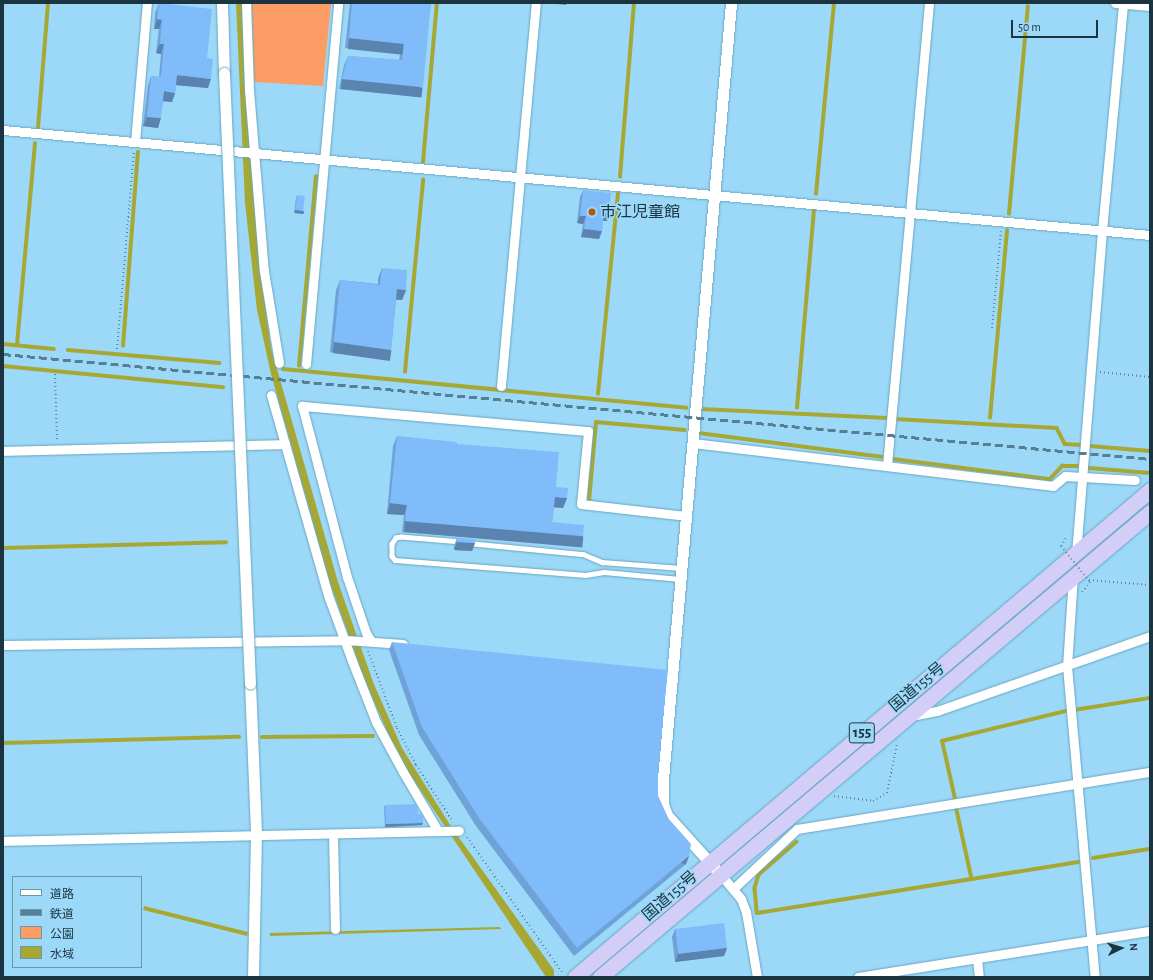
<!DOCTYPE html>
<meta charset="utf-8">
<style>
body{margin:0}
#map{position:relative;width:1153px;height:980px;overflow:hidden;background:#9cd9f8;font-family:"Alegreya Sans","Noto Sans JP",sans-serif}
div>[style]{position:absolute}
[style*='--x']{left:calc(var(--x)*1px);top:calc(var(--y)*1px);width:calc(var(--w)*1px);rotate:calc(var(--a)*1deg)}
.green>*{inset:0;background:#fc9d65}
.water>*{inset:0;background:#a6a833;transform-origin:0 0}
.stream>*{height:3.5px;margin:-1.75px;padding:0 1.75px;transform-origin:1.75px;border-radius:1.75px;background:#a6a833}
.path>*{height:2px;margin-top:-1px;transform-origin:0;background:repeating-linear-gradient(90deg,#5b869c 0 1px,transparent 0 4px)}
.roads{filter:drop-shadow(0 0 1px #69a5c2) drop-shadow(0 0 1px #69a5c2)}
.service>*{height:4.5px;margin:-2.25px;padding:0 2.25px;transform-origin:2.25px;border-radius:2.25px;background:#fff}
.minor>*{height:9px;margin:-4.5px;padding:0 4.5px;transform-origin:4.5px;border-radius:4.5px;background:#fff}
.tertiary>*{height:11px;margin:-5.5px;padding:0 5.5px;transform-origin:5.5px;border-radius:5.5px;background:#fff}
.trunk>*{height:15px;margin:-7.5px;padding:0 7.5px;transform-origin:7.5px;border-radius:7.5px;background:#d3cef7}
.rail>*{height:3px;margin-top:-1.5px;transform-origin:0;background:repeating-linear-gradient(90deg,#567f94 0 8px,transparent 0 12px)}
.path-bridge>*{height:2px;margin-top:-1px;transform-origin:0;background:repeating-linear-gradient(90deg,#5b869c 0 1px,transparent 0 4px)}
.bridges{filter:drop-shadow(0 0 1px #69a5c2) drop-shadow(0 0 1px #69a5c2)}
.tertiary-bridge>*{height:11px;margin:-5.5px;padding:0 5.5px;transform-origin:5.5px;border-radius:5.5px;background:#fff}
.wall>*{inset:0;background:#6fa2d7}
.shaded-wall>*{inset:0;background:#5a84af;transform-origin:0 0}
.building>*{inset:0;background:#81bcfa;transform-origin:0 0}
.dots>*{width:11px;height:11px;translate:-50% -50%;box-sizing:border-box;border:2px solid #9cd9f8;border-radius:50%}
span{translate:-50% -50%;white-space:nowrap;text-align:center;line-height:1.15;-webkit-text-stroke:3px #9cd9f8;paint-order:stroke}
.shield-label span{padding:1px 3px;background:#9cd9f8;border:1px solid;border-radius:3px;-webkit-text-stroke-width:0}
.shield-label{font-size:15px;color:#1b3440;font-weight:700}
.poi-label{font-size:16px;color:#1b3440}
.left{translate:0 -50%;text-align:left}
.street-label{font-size:16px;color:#1b3440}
.frame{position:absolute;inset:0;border:4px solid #1b3440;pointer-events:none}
.legend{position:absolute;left:12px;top:876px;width:130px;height:92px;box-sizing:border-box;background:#9cd9f8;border:1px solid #6897ae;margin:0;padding:5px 7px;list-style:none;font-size:12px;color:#1b3440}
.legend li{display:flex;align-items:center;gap:8px;height:20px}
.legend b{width:20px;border:1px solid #6897ae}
.north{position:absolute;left:1101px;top:928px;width:40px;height:40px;-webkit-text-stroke:3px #9cd9f8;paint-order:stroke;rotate:85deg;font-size:11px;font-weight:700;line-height:16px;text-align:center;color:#1b3440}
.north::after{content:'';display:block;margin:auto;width:14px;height:18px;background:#1b3440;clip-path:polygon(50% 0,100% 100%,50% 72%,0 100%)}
.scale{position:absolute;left:1011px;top:20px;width:87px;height:18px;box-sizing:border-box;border:2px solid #1b3440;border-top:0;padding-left:5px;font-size:12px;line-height:14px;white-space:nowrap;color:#1b3440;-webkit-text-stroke:3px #9cd9f8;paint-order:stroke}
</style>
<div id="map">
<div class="green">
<i style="clip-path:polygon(252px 3px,331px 3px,323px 86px,254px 82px)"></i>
</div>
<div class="water">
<i style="clip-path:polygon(236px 3px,243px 3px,259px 262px,271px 348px,338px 582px,373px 682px,402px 748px,452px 828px,554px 970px,554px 977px,546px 977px,399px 758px,365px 681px,330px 583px,271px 374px,257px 310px,245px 203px)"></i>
<i style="clip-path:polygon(500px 927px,501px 929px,270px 936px,270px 933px)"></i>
<i style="left:248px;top:932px;width:4px;height:107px;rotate:104deg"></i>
</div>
<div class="stream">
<i style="--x:38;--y:128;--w:125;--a:-85.4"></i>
<i style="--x:423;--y:162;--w:160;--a:-85"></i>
<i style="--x:620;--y:177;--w:175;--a:-85.4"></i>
<i style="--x:816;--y:194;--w:192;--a:-84.6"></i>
<i style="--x:1009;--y:214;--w:208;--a:-84.8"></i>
<i style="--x:3;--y:344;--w:51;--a:5.6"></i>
<i style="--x:17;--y:345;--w:202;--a:-84.9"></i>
<i style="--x:123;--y:346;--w:194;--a:-85.6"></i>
<i style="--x:68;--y:350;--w:152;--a:4.9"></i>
<i style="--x:3;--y:366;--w:221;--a:5.5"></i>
<i style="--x:299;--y:366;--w:190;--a:-84.9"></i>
<i style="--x:283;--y:369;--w:405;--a:5.5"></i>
<i style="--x:405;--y:372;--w:193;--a:-84.6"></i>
<i style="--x:598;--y:394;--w:201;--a:-84.3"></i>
<i style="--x:797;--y:408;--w:199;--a:-85.1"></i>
<i style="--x:701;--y:409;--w:186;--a:2.8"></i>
<i style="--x:990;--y:418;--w:188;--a:-84.8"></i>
<i style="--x:895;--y:419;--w:162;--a:3.2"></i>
<i style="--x:1057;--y:428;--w:18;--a:63"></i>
<i style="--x:1065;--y:444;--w:17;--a:3"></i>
<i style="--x:699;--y:433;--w:187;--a:7.4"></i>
<i style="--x:1090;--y:446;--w:60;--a:4.8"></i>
<i style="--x:893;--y:459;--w:158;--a:7.3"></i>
<i style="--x:1050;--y:479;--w:18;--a:-47"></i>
<i style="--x:1062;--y:466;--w:16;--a:0"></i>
<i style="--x:1089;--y:468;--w:61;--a:4.7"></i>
<i style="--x:589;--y:502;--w:80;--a:-85"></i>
<i style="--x:596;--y:422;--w:89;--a:5.1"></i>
<i style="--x:3;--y:548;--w:223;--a:-1.5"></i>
<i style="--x:1074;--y:710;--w:77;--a:-9"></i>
<i style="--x:262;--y:737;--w:111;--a:-0.5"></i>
<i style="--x:3;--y:743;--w:236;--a:-1.5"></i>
<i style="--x:955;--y:799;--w:59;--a:-102.6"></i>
<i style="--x:942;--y:741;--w:128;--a:-13.6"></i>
<i style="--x:956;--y:806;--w:75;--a:77.6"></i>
<i style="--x:797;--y:842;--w:50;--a:139"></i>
<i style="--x:759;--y:875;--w:14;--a:107"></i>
<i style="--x:755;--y:888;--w:25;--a:85"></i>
<i style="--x:757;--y:913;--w:325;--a:-9"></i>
<i style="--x:1093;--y:858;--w:58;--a:-9"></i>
</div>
<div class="path">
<i style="--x:992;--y:328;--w:97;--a:-84.7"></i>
<i style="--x:117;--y:349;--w:198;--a:-85.1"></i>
<i style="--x:1100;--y:372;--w:50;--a:5.7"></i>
<i style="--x:55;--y:374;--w:67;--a:88.3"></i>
<i style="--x:1061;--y:546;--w:9;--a:-58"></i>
<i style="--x:1089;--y:580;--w:61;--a:4.7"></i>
<i style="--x:1082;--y:592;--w:13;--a:-51"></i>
<i style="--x:368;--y:651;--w:82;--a:69.4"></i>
<i style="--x:397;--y:728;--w:42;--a:62.8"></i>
<i style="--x:416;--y:765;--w:68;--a:57"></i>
<i style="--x:834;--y:796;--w:39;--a:7"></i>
<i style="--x:873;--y:801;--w:16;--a:-30"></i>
<i style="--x:887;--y:793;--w:50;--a:-78.5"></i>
<i style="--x:467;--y:837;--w:165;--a:54.9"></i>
</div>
<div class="roads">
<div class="service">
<i style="--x:461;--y:542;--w:60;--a:-175.2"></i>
<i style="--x:401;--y:537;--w:5;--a:169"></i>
<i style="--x:396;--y:538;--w:7;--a:124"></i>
<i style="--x:392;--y:544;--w:12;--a:90"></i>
<i style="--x:392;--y:556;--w:5;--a:53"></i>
<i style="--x:395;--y:560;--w:191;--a:4.5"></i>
<i style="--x:585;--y:575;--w:19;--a:-9"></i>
<i style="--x:604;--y:572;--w:76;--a:5.3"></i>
<i style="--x:468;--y:543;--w:116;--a:5.5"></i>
<i style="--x:583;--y:554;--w:21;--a:23"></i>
<i style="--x:602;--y:562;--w:79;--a:4.3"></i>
</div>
<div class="minor">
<i style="--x:246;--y:3;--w:87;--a:88"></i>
<i style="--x:249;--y:90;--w:182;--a:85.3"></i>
<i style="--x:264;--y:271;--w:93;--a:80.7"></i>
<i style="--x:1115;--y:3;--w:35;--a:5"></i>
<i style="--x:3;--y:130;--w:1152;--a:5.23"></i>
<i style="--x:135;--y:142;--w:140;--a:-85.1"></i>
<i style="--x:306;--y:364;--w:362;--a:-84.9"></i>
<i style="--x:501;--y:386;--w:385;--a:-84.8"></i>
<i style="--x:271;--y:395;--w:211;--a:74.1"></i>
<i style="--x:329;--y:598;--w:67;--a:69.9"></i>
<i style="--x:352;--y:661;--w:66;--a:68.5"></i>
<i style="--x:376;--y:722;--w:57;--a:61.6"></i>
<i style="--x:403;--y:772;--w:69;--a:59.3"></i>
<i style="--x:693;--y:443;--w:363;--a:6.8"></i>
<i style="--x:1053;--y:486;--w:16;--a:-40"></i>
<i style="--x:1065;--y:476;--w:70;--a:3.3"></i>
<i style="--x:3;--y:451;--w:282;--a:-1.4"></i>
<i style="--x:887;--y:465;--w:464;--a:-84.8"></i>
<i style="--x:1076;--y:554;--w:324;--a:-85.4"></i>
<i style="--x:1102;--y:231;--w:229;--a:-84.7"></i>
<i style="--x:1073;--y:576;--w:90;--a:93.8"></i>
<i style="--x:1067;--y:666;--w:312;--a:84.9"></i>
<i style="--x:371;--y:641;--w:9;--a:-122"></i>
<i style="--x:366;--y:633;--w:59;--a:-108.7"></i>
<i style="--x:347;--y:577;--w:177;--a:-104.7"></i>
<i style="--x:302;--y:406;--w:287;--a:5"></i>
<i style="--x:588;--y:431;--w:73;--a:95.5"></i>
<i style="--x:581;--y:504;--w:107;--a:6.5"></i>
<i style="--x:3;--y:645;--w:343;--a:-0.8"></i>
<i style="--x:346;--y:640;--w:57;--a:4"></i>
<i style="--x:911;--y:716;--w:26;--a:-11"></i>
<i style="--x:937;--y:711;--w:226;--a:-19.4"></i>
<i style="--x:333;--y:834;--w:95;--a:88.8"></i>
<i style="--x:3;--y:841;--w:456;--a:-1.3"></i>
<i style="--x:721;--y:875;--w:31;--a:50"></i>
<i style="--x:741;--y:899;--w:14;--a:69"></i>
<i style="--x:746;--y:912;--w:66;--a:80.4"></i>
<i style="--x:733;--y:889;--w:88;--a:-43.2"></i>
<i style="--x:797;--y:829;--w:358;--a:-9.2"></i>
<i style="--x:977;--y:959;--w:18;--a:84"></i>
<i style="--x:858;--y:977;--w:296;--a:-9"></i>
</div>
<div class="tertiary">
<i style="--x:222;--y:3;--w:70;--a:88.4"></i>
<i style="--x:250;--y:683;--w:152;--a:87.7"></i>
<i style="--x:256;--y:835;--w:142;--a:91.2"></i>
<i style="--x:721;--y:875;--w:81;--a:-132"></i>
<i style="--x:667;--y:815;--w:12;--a:-110"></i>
<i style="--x:663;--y:804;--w:25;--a:-90"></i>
<i style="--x:663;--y:779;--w:779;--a:-84.99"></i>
</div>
<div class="trunk">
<i style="--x:575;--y:977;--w:754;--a:-40.26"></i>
<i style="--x:600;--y:977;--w:720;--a:-40.21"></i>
</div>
</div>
<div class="rail">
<i style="--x:3;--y:354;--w:1152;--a:5.23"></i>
</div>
<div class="path-bridge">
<i style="--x:1061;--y:546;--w:46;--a:51.1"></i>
</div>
<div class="bridges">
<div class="tertiary-bridge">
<i style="--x:224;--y:73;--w:611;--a:87.56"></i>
</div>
</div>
<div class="wall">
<i style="clip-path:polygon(159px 3px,207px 58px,208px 88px,176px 85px,175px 93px,172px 102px,163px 101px,158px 128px,143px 126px,148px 85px,151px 76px,159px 77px,161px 54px,156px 53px,159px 29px,154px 29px,155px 13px)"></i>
<i style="clip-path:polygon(350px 3px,431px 3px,419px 97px,339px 89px,344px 65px,348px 56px,399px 60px,400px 54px,345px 48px)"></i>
<i style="clip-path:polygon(583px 190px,609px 213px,607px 221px,603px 221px,602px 231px,599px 239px,581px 237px,583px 224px,577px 223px,580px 197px)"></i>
<i style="clip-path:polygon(297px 195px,303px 214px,294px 213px,296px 198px)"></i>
<i style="clip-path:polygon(382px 268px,406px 290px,402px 300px,396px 300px,391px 350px,388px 360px,330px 352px,336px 290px,340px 280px,378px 284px,378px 278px)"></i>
<i style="clip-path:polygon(397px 436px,457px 444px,556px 487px,567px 498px,563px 508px,554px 507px,552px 522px,583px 536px,579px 546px,402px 532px,404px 515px,387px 514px,393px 446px)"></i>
<i style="clip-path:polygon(457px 538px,475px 543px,472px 551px,454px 550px,454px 546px)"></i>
<i style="clip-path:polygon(392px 642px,658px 767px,658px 796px,668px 818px,689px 856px,686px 864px,574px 956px,476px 826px,419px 735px,389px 650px)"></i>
<i style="clip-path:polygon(385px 805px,418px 814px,423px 823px,422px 825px,385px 827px,384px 807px)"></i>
<i style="clip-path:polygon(675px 929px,727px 948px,724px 956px,675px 962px,672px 937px)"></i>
</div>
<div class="shaded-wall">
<i style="clip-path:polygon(547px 3px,566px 3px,566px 5px)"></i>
<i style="clip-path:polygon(157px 19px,162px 20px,159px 29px,154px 29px)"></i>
<i style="left:349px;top:38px;width:55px;height:11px;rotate:6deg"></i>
<i style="clip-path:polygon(160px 44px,164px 44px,161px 54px,156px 53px)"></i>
<i style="clip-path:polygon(177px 75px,211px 79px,208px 88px,174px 85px)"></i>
<i style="left:342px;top:79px;width:81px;height:10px;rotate:6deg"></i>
<i style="clip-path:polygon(164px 91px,175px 93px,172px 102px,161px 101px)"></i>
<i style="clip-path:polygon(147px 117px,161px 118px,158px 128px,143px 126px)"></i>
<i style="left:295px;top:210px;width:9px;height:3px;rotate:6deg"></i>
<i style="clip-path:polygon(604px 213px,609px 213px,607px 221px,601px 221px)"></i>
<i style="clip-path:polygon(580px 216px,586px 216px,583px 224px,577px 223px)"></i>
<i style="clip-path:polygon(584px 229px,602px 231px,599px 239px,581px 237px)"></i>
<i style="clip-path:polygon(397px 289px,406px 290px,402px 300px,393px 299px)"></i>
<i style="left:334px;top:342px;width:58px;height:11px;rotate:8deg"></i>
<i style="clip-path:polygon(555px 497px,567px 498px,563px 508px,551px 507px)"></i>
<i style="clip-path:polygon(390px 503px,407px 505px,404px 515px,387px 514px)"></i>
<i style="left:405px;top:521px;width:179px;height:11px;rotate:5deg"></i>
<i style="clip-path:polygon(457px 542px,475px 543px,472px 551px,454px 550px)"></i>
<i style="clip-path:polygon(423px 823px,422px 825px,385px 827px,386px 824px)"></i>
<i style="left:689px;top:856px;width:9px;height:145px;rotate:111deg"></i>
<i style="clip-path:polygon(727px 948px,724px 956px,675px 962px,678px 954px)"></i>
</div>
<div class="building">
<i style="clip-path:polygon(159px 3px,212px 9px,207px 58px,213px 59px,211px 79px,177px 75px,175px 93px,164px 91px,161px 118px,147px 117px,151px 76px,161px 77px,164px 44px,160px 44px,162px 20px,157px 19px)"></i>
<i style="clip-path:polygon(352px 3px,431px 3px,423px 87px,342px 79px,348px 56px,402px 60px,404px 44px,349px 38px)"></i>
<i style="clip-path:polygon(583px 190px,611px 193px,609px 213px,604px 213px,602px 231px,584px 229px,586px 216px,580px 216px)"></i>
<i style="left:297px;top:195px;width:8px;height:15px;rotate:7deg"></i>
<i style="clip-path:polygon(382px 268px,407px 270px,406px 290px,397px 289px,391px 350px,334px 342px,340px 280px,380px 285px)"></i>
<i style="clip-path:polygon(397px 436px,457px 442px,457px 444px,559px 452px,556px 487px,568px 488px,567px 498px,555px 497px,552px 522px,584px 525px,583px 536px,405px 521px,407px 505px,390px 503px)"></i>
<i style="left:457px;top:538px;width:18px;height:4px;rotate:3deg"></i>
<i style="clip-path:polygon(392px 642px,668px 670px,658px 767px,658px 796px,668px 818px,691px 844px,689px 856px,577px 948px,479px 818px,422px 727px)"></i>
<i style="clip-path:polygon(417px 804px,418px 814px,423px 814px,423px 823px,386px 824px,385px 805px)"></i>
<i style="left:724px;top:923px;width:25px;height:49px;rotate:83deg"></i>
</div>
<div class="dots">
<i style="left:592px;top:212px;background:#b45507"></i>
</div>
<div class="shield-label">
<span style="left:862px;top:733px">155</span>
</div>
<div class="poi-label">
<span class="left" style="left:600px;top:212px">市江児童館</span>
</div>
<div class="street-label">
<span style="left:917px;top:687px;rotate:-40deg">国道155号</span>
<span style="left:670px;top:896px;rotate:-41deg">国道155号</span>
</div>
<div class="frame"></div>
<ul class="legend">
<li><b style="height:5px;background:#fff"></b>道路</li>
<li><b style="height:5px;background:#567f94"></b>鉄道</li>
<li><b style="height:11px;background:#fc9d65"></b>公園</li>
<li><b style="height:11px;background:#a6a833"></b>水域</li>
</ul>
<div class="north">N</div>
<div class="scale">50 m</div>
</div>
